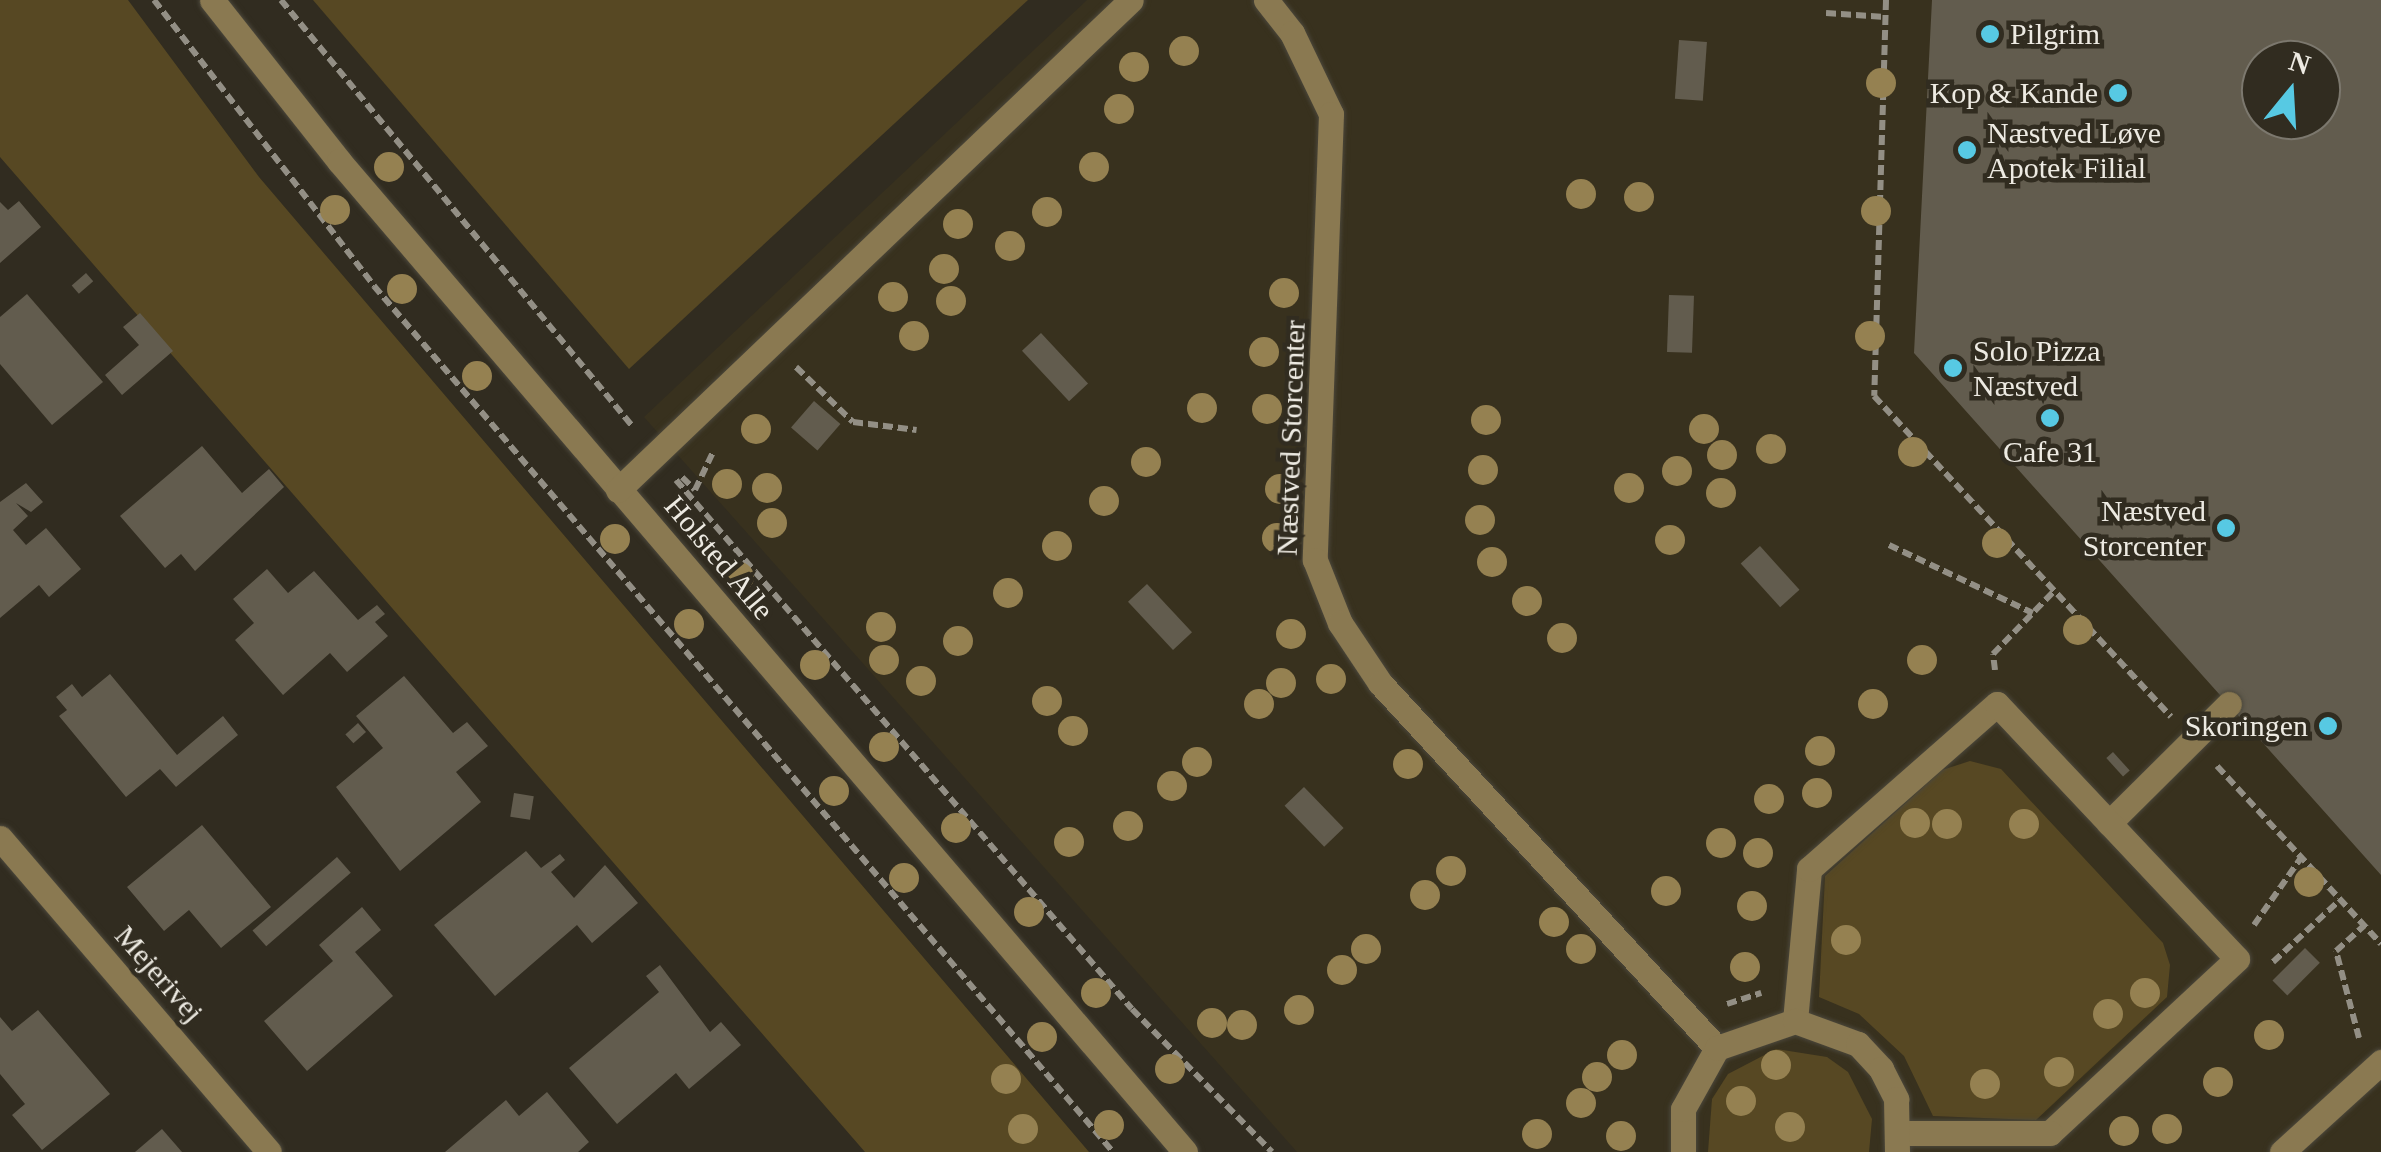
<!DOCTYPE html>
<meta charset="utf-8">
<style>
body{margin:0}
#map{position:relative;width:2381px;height:1152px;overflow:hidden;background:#312c20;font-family:Georgia,serif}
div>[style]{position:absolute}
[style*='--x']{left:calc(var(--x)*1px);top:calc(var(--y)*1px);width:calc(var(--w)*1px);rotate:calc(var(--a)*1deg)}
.built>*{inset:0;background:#38311e}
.green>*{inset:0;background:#574823}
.building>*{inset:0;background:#625c4e;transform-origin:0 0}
.path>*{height:6px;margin-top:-3px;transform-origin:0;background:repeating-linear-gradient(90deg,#938f85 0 10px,transparent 0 15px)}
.roads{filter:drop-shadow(0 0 2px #4b473b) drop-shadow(0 0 2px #4b473b)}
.minor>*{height:25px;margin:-12.5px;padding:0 12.5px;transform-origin:12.5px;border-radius:12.5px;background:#8a7951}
.trees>*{width:30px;height:30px;margin:-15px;border-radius:50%;background:#958151}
.dots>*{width:28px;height:28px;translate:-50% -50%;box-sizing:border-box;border:5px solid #312c20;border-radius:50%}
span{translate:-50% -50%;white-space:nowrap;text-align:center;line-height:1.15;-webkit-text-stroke:9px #312c20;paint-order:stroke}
.poi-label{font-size:30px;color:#edeae2}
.left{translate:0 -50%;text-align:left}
.right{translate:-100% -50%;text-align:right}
.street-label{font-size:30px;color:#edeae2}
.north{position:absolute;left:2241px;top:40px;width:100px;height:100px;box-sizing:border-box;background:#312c20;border:2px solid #7c786e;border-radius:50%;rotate:18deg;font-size:28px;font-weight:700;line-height:40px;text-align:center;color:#edeae2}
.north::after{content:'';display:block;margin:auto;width:35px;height:45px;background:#57c9e3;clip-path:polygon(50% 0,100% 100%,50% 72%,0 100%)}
</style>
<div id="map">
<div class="built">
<i style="clip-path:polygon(evenodd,1087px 0,2381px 0,2381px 1152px,1297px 1152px,644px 417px,1087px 0,2261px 60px,2321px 60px,2321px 120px,2261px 120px,2261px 60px)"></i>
</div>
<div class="green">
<i style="clip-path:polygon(0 0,128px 0,259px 177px,1089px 1152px,865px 1152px,0 157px)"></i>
<i style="clip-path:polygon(313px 0,1028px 0,629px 369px)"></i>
<i style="clip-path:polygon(1970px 761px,2001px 769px,2163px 943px,2170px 965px,2167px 997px,2036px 1120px,1933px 1116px,1904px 1056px,1859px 1014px,1819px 997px,1825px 876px,1942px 770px)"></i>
<i style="clip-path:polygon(1776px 1049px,1827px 1057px,1848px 1072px,1872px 1119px,1869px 1152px,1708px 1152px,1712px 1099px,1728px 1074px)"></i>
</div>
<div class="building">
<i style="clip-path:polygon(evenodd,1932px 0,2381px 0,2381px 875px,1914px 353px,1932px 0,2261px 60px,2321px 60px,2321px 120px,2261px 120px,2261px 60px)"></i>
<i style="left:1679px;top:40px;width:28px;height:59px;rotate:4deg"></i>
<i style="clip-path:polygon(19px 201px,41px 227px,0 263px,0 202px,8px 210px)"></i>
<i style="left:86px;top:273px;width:11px;height:19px;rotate:49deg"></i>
<i style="clip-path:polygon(27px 294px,103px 382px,52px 425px,0 364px,0 317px)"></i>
<i style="left:1669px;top:295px;width:25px;height:57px;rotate:2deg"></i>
<i style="clip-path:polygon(140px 313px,173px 351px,122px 395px,105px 375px,139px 345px,123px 327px)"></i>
<i style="left:1041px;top:333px;width:69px;height:26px;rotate:47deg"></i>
<i style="left:814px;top:401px;width:35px;height:35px;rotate:41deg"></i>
<i style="clip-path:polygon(202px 446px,242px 493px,269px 469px,284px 487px,195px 571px,181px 554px,165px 568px,120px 516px)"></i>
<i style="clip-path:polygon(26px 483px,43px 502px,31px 512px,16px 503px,28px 516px,13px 530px,26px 545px,46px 528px,81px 569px,49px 597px,39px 585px,0 618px,0 502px)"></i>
<i style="left:1760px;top:546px;width:59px;height:26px;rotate:48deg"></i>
<i style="clip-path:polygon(267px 569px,288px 593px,314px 571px,358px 620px,377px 605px,385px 614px,375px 622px,388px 636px,347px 672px,330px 653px,283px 695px,235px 640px,254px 623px,233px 599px)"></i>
<i style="left:1147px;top:584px;width:66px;height:26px;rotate:47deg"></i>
<i style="clip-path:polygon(110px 674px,177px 755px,223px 716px,238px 735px,176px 787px,160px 769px,126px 797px,59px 716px,67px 710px,56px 697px,72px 684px,82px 697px)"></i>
<i style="clip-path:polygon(404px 676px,453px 733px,467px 722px,488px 746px,456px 772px,481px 802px,400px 871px,336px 787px,383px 748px,356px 716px)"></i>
<i style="left:358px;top:723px;width:12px;height:17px;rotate:48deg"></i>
<i style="left:2113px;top:752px;width:25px;height:9px;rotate:48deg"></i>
<i style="left:1304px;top:787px;width:57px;height:27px;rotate:46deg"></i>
<i style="left:514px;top:793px;width:20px;height:24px;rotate:9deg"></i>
<i style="clip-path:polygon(202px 825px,271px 907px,221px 948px,189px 910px,164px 931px,127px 887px)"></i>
<i style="clip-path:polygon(526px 851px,541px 868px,560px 854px,565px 860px,551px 872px,574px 898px,605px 865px,638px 903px,592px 943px,577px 925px,495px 996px,434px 925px)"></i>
<i style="left:337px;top:857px;width:21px;height:112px;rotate:49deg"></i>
<i style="clip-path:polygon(362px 907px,381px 930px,355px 952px,393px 996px,307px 1071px,264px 1021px,333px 961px,319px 945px)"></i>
<i style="left:2305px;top:948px;width:21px;height:46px;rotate:45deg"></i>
<i style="clip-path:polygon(660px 965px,710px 1032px,721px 1022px,741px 1045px,689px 1089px,676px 1073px,617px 1124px,569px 1068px,659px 992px,646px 976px)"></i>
<i style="clip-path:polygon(38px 1010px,110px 1094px,42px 1150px,12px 1115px,25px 1104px,0 1074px,0 1017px,12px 1031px)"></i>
<i style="clip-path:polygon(547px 1092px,589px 1142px,578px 1152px,445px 1152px,506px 1100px,519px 1116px)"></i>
<i style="clip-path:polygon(162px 1129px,182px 1152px,135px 1152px)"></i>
</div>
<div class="path">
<i style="--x:154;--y:0;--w:361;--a:52.4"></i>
<i style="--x:374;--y:286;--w:1138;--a:49.52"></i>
<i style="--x:281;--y:0;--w:553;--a:50.5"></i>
<i style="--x:1886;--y:0;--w:396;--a:91.7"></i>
<i style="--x:1874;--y:396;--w:437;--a:47.2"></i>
<i style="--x:1826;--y:13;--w:59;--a:3.9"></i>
<i style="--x:796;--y:367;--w:79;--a:44"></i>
<i style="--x:853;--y:422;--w:64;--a:7.1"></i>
<i style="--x:682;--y:477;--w:18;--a:45"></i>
<i style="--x:695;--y:490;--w:44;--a:-64.6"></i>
<i style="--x:676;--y:480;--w:698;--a:49.24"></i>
<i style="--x:1132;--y:1009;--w:200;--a:45.6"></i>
<i style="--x:1889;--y:545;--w:159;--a:25.3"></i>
<i style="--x:1995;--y:670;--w:16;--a:-97"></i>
<i style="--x:1993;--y:654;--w:88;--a:-45.9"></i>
<i style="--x:2217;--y:766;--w:242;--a:47.3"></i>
<i style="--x:2254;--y:925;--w:82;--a:-55"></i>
<i style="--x:2273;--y:962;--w:91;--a:-42.8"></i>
<i style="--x:1727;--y:1004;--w:36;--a:-18"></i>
<i style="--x:2359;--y:1038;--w:90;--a:-104.8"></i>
<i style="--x:2336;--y:951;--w:38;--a:-42"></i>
</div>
<div class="roads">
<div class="minor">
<i style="--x:212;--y:0;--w:205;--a:51.7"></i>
<i style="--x:339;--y:161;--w:1303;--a:49.51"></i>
<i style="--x:1266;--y:0;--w:42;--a:51.8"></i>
<i style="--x:1292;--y:33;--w:90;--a:64.3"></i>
<i style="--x:1331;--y:114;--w:446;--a:92.1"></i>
<i style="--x:1315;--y:560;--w:68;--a:68.4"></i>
<i style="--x:1340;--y:623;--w:72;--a:56.3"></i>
<i style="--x:1380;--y:683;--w:497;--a:47.3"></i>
<i style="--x:618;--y:490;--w:709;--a:-43.69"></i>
<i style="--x:2109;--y:823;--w:169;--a:-44.8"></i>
<i style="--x:0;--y:838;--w:413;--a:49.4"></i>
<i style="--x:1795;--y:1021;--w:153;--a:-84.7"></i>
<i style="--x:1809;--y:869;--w:250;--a:-41.3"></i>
<i style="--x:1997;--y:704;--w:350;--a:46.7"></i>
<i style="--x:2237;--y:959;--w:255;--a:137.1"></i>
<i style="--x:2050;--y:1133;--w:150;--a:180"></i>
<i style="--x:1683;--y:1152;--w:43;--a:-90"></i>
<i style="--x:1683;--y:1109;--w:70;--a:-60.9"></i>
<i style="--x:1717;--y:1048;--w:83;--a:-19.1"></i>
<i style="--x:1795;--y:1021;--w:67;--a:20.1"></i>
<i style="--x:1858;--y:1044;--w:34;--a:47"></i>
<i style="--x:1881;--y:1069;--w:34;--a:63"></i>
<i style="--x:1896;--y:1099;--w:53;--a:88.9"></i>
<i style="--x:2282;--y:1152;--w:134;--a:-42.3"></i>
</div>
</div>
<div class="trees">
<i style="left:1184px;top:51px"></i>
<i style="left:1134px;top:67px"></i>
<i style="left:1881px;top:83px"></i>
<i style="left:1119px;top:109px"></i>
<i style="left:389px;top:167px"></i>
<i style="left:1094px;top:167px"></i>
<i style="left:1581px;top:194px"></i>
<i style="left:1639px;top:197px"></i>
<i style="left:335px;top:210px"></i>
<i style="left:1876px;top:211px"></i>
<i style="left:1047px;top:212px"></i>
<i style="left:958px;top:224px"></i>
<i style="left:1010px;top:246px"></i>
<i style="left:944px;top:269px"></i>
<i style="left:402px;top:289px"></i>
<i style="left:1284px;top:293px"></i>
<i style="left:893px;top:297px"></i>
<i style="left:951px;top:301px"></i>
<i style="left:914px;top:336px"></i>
<i style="left:1870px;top:336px"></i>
<i style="left:1264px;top:352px"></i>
<i style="left:477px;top:376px"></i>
<i style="left:1202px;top:408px"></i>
<i style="left:1267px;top:409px"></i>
<i style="left:1486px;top:420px"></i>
<i style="left:756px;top:429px"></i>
<i style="left:1704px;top:429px"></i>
<i style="left:1771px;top:449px"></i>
<i style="left:1913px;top:452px"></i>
<i style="left:1722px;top:455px"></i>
<i style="left:1146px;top:462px"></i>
<i style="left:1483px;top:470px"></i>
<i style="left:1677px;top:471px"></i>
<i style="left:727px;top:484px"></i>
<i style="left:767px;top:488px"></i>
<i style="left:1629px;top:488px"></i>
<i style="left:1280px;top:489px"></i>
<i style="left:1721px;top:493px"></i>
<i style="left:1104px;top:501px"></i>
<i style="left:1480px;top:520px"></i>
<i style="left:772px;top:523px"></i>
<i style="left:1277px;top:538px"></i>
<i style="left:615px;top:539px"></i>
<i style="left:1670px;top:540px"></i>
<i style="left:1997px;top:543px"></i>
<i style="left:1057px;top:546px"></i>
<i style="left:1492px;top:562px"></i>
<i style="left:739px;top:577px"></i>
<i style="left:1008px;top:593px"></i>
<i style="left:1527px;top:601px"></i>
<i style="left:689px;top:624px"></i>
<i style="left:881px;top:627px"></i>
<i style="left:2078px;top:630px"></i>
<i style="left:1291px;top:634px"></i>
<i style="left:1562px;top:638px"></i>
<i style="left:958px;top:641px"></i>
<i style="left:884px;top:660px"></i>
<i style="left:1922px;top:660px"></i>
<i style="left:815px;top:665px"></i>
<i style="left:1331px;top:679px"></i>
<i style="left:921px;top:681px"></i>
<i style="left:1281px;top:683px"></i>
<i style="left:1047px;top:701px"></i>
<i style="left:1259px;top:704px"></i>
<i style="left:1873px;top:704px"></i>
<i style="left:1073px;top:731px"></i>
<i style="left:884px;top:747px"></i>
<i style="left:1820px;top:751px"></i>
<i style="left:1197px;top:762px"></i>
<i style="left:1408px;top:764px"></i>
<i style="left:1172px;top:786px"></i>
<i style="left:834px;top:791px"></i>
<i style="left:1817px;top:793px"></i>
<i style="left:1769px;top:799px"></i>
<i style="left:1915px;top:823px"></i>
<i style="left:1947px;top:824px"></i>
<i style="left:2024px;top:824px"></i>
<i style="left:1128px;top:826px"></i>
<i style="left:956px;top:828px"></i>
<i style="left:1069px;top:842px"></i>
<i style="left:1721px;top:843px"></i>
<i style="left:1758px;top:853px"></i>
<i style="left:1451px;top:871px"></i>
<i style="left:904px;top:878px"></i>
<i style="left:2309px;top:882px"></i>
<i style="left:1666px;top:891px"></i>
<i style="left:1425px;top:895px"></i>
<i style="left:1752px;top:906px"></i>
<i style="left:1029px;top:912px"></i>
<i style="left:1554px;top:922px"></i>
<i style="left:1846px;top:940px"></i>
<i style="left:1366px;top:949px"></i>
<i style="left:1581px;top:949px"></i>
<i style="left:1745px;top:967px"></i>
<i style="left:1342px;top:970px"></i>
<i style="left:1096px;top:993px"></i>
<i style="left:2145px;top:993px"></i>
<i style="left:1299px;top:1010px"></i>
<i style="left:2108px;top:1014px"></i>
<i style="left:1212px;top:1023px"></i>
<i style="left:1242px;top:1025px"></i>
<i style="left:2269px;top:1035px"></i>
<i style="left:1042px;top:1037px"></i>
<i style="left:1622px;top:1055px"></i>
<i style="left:1776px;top:1065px"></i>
<i style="left:1170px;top:1069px"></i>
<i style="left:2059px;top:1072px"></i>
<i style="left:1597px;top:1077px"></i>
<i style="left:1006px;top:1079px"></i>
<i style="left:2218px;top:1082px"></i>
<i style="left:1985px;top:1084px"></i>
<i style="left:1741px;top:1101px"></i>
<i style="left:1581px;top:1103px"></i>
<i style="left:1109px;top:1125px"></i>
<i style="left:1790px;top:1127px"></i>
<i style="left:1023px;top:1129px"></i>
<i style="left:2167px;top:1129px"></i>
<i style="left:2124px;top:1131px"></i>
<i style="left:1537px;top:1134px"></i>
<i style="left:1621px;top:1136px"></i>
</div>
<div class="dots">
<i style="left:1990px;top:34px;background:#57c9e3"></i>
<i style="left:2118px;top:93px;background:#57c9e3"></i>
<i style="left:1967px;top:150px;background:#57c9e3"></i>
<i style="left:1953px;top:368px;background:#57c9e3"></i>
<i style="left:2050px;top:418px;background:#57c9e3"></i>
<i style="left:2226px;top:528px;background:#57c9e3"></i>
<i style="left:2328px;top:726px;background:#57c9e3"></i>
</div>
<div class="poi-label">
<span class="left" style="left:2010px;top:34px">Pilgrim</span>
<span class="right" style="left:2098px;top:93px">Kop &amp; Kande</span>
<span class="left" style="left:1987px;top:150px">Næstved Løve<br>Apotek Filial</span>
<span class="left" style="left:1973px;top:368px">Solo Pizza<br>Næstved</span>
<span style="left:2050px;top:452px">Cafe 31</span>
<span class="right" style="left:2206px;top:528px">Næstved<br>Storcenter</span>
<span class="right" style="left:2308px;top:726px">Skoringen</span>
</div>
<div class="street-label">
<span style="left:1291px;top:438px;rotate:-88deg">Næstved Storcenter</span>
<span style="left:719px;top:558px;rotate:50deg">Holsted Alle</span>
<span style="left:159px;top:974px;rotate:49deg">Mejerivej</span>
</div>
<div class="north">N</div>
</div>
